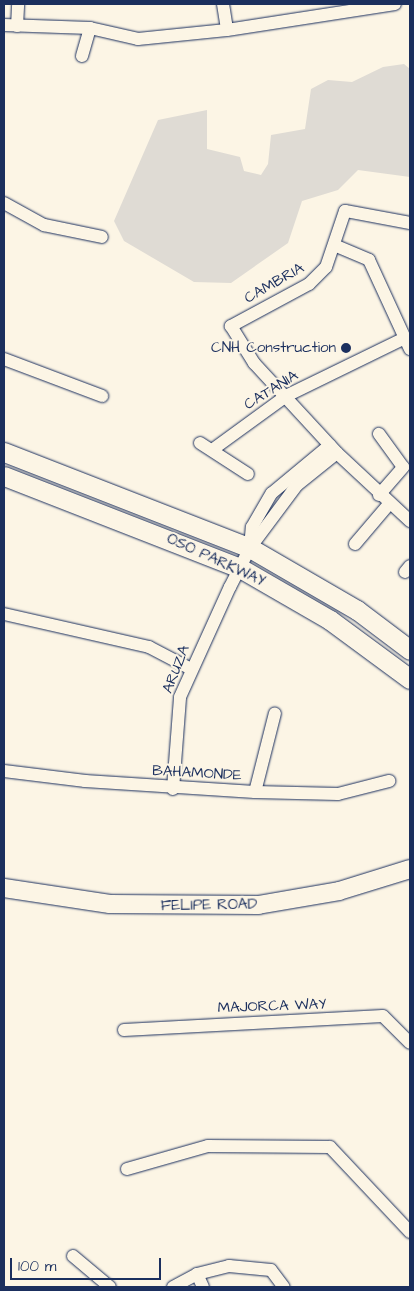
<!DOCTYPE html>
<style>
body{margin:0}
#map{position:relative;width:414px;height:1291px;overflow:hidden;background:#fcf5e5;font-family:"Architects Daughter",sans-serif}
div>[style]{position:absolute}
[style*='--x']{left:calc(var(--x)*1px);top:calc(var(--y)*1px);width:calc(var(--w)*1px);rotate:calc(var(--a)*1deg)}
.green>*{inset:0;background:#dfdbd4}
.roads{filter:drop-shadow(0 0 1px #1b2f5e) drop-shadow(0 0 1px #1b2f5e)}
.minor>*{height:12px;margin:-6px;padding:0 6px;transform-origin:6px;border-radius:6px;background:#fcf5e5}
.secondary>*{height:18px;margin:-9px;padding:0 9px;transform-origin:9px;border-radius:9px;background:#fcf5e5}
.primary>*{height:19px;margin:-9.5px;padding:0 9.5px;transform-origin:9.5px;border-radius:9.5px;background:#fcf5e5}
.dots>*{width:14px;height:14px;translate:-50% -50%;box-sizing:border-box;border:2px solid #fcf5e5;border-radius:50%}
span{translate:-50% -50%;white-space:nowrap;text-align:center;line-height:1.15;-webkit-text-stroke:4px #fcf5e5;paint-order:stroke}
.street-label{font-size:15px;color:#1b2f5e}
.poi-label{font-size:15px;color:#1b2f5e}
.right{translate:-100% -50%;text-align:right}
.frame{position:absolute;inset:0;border:5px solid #1b2f5e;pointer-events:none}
.scale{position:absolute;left:10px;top:1258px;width:151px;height:22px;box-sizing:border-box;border:2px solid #1b2f5e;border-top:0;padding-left:6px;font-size:15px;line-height:18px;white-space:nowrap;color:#1b2f5e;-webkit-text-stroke:4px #fcf5e5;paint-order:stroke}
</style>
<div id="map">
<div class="green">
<i style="clip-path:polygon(404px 64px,410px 69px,410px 177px,358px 170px,338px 190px,302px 201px,288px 243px,231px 283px,194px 282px,124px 241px,114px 221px,158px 120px,207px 110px,207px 149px,240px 157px,244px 171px,261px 175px,268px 164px,271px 135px,305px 129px,311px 89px,328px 80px,352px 82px,383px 67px)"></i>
</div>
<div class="roads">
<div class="minor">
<i style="--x:223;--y:4;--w:26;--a:81"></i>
<i style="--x:4;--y:25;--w:86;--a:2"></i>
<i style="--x:90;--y:28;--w:49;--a:12.9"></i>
<i style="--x:138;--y:39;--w:89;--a:-5.8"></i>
<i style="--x:227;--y:30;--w:170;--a:-8.8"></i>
<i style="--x:17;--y:26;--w:22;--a:-87"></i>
<i style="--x:82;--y:56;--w:29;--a:-74"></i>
<i style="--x:4;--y:203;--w:46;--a:28.8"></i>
<i style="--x:44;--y:225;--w:59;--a:11.7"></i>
<i style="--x:410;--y:223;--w:66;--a:-169.5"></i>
<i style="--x:345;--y:211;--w:59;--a:108.7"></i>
<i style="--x:326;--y:267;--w:24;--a:135"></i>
<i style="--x:309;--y:284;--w:89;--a:151.7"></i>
<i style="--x:231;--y:326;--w:44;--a:58.1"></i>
<i style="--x:254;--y:363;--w:122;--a:47.3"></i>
<i style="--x:337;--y:453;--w:100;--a:43"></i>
<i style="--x:334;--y:245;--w:38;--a:23"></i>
<i style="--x:369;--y:260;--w:98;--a:65.3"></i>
<i style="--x:4;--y:359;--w:105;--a:20.7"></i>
<i style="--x:200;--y:443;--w:57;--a:32.9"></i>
<i style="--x:212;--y:450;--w:92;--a:-36.1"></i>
<i style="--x:286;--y:396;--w:132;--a:-26"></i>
<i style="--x:379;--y:495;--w:37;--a:-49"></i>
<i style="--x:403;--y:467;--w:41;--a:-126"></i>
<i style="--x:355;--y:544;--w:52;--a:-49.6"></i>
<i style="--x:250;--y:548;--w:21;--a:-85"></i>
<i style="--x:252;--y:527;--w:39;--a:-60"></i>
<i style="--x:272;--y:493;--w:75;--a:-39.6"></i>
<i style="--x:405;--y:572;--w:8;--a:-50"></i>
<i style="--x:4;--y:614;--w:149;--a:12.8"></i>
<i style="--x:149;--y:647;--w:47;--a:27.6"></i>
<i style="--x:4;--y:771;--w:82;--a:7"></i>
<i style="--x:85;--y:781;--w:170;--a:3.7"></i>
<i style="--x:255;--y:792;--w:83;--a:1.4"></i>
<i style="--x:338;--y:794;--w:53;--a:-14.3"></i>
<i style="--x:173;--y:789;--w:92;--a:-85.6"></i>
<i style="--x:180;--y:697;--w:121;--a:-65.6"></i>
<i style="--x:230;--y:587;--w:44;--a:-62.9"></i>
<i style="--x:250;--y:548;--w:79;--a:-53.3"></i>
<i style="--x:297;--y:485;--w:51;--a:-38.7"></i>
<i style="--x:255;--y:792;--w:81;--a:-75.8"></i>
<i style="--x:124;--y:1030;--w:259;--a:-3.1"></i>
<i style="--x:383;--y:1016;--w:38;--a:45"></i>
<i style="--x:127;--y:1169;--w:84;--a:-15.9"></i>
<i style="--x:208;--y:1146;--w:122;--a:0.5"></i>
<i style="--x:330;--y:1147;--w:117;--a:46.7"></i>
<i style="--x:73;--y:1256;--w:48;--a:40"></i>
<i style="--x:197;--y:1274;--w:14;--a:65"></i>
<i style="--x:173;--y:1287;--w:27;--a:-28"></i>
<i style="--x:197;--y:1274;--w:33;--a:-14"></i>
<i style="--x:229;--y:1266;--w:42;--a:5.4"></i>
<i style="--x:271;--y:1270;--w:21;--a:53"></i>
</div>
<div class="secondary">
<i style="--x:4;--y:888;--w:107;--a:8.6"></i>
<i style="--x:110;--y:904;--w:148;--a:0.4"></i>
<i style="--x:258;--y:905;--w:82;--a:-9.8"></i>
<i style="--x:339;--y:891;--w:74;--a:-17.2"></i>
</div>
<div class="primary">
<i style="--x:4;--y:452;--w:264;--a:21.3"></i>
<i style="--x:250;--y:548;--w:124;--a:30.1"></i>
<i style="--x:357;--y:610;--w:66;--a:37"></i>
<i style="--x:4;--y:476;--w:253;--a:21.3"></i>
<i style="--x:240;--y:568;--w:104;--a:30"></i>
<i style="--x:330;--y:620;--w:99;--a:36.4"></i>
</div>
</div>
<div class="dots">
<i style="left:346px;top:348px;background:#1b2f5e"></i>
</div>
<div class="street-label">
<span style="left:274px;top:283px;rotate:-30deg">CAMBRIA</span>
<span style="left:271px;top:390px;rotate:-32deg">CATANIA</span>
<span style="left:216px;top:560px;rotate:25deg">OSO PARKWAY</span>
<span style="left:176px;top:669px;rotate:-69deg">ARUZA</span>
<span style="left:197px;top:773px;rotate:3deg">BAHAMONDE</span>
<span style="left:209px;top:905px;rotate:-1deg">FELIPE ROAD</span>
<span style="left:272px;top:1006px;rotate:-2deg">MAJORCA WAY</span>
</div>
<div class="poi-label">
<span class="right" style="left:336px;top:348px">CNH Construction</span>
</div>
<div class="frame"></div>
<div class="scale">100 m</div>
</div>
